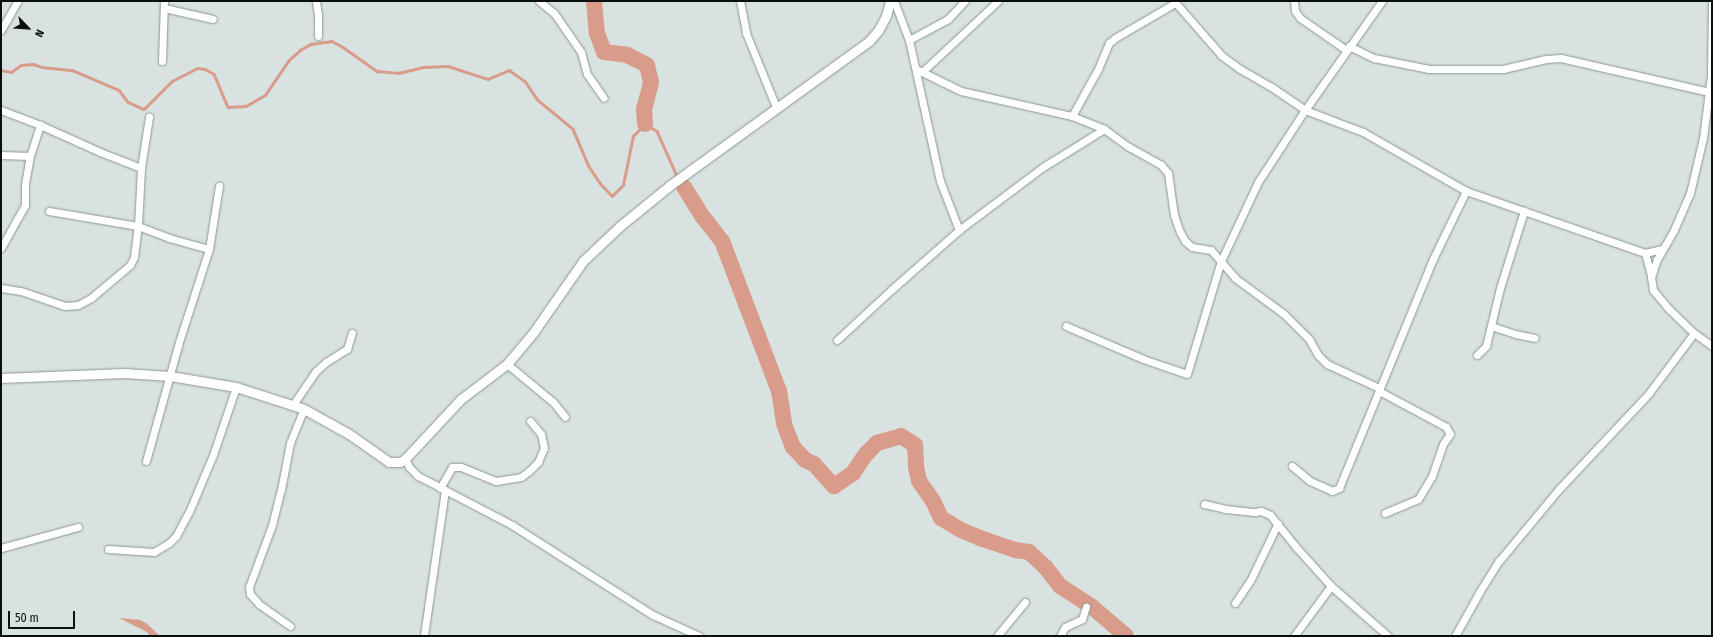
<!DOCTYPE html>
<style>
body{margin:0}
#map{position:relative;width:1713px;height:637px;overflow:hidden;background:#d8e2e0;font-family:"Fira Sans Condensed",sans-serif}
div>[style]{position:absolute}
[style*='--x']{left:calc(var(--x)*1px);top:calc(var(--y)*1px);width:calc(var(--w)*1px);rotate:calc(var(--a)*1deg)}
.water>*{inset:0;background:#d99c8b}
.stream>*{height:2.5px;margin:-1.25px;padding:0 1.25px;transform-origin:1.25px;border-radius:1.25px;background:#d99c8b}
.river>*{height:16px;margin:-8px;padding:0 8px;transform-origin:8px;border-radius:8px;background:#d99c8b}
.roads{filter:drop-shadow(0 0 1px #8c9694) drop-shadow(0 0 1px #8c9694)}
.minor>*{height:7px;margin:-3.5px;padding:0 3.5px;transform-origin:3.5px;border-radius:3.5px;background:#fff}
.tertiary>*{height:9px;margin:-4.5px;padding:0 4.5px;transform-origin:4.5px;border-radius:4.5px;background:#fff}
span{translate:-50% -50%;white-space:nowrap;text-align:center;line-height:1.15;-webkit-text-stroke:3px #d8e2e0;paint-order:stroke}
.frame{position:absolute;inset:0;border:2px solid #0b0f0e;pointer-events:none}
.north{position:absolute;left:8px;top:8px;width:40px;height:40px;-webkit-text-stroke:3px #d8e2e0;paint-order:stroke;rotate:115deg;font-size:11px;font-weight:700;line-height:16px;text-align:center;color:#0b0f0e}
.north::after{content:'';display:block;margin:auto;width:14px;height:18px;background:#0b0f0e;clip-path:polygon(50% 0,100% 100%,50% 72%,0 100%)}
.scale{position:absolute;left:8px;top:611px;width:67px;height:18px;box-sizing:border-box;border:2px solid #0b0f0e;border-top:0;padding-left:5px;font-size:12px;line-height:14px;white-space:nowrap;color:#0b0f0e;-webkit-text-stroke:3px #d8e2e0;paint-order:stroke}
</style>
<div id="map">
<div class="water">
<i style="clip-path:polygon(119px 618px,140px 620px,146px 623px,160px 636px,150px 636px,147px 632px)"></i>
</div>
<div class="stream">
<i style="--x:1;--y:70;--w:10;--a:11"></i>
<i style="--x:11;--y:72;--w:12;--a:-35"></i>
<i style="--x:21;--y:65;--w:12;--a:-5"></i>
<i style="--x:33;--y:64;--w:9;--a:18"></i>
<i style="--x:42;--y:67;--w:30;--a:6"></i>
<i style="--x:72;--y:70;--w:51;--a:23.1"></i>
<i style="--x:119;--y:90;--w:15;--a:53"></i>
<i style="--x:128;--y:102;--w:17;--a:24"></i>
<i style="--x:144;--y:109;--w:40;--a:-45"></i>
<i style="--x:172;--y:81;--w:28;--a:-27"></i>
<i style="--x:197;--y:68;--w:8;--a:7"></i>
<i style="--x:205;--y:69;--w:10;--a:29"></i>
<i style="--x:214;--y:74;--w:36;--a:67"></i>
<i style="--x:228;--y:107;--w:18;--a:-3"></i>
<i style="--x:246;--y:106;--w:22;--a:-30"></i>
<i style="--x:265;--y:95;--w:42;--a:-55.6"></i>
<i style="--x:289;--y:60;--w:15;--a:-42"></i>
<i style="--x:300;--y:50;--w:13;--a:-29"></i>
<i style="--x:311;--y:44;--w:21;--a:-8"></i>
<i style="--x:332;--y:41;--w:13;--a:29"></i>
<i style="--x:343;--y:47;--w:42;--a:35.2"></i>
<i style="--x:377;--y:71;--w:21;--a:5"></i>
<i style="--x:398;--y:73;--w:26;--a:-13"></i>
<i style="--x:423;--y:67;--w:25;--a:-2"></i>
<i style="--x:448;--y:66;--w:42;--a:18"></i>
<i style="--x:488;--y:79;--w:23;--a:-23"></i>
<i style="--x:509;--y:70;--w:19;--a:35"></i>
<i style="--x:525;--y:81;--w:23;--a:56"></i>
<i style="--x:538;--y:100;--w:45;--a:39.6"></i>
<i style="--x:573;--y:129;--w:39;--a:67"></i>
<i style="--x:588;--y:165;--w:23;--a:56"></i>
<i style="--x:601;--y:184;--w:16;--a:47"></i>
<i style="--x:612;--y:196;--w:16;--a:-45"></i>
<i style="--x:623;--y:185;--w:50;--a:-78.5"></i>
<i style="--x:633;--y:136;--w:17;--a:-45"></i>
<i style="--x:645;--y:124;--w:14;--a:30"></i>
<i style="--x:657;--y:131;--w:49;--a:66"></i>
<i style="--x:679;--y:181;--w:8;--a:50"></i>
</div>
<div class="river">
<i style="--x:594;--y:1;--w:32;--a:85"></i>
<i style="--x:597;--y:33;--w:20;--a:70"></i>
<i style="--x:604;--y:52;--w:23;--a:7"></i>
<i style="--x:627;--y:55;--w:22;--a:27"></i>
<i style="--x:647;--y:65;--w:18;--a:77"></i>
<i style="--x:651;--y:83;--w:27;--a:105"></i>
<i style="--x:644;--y:109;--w:15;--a:86"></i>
<i style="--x:684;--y:187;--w:36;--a:58"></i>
<i style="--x:703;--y:217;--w:31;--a:52"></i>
<i style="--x:722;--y:241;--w:160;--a:69.2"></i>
<i style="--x:779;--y:391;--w:33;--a:81"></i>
<i style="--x:784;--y:424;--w:25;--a:69"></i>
<i style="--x:793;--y:447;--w:18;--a:47"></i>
<i style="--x:805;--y:460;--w:10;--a:24"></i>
<i style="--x:814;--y:464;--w:30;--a:48"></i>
<i style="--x:834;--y:486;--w:23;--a:-34"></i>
<i style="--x:853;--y:473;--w:23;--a:-56"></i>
<i style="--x:866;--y:454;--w:16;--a:-45"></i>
<i style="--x:877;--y:443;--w:25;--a:-16"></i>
<i style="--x:901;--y:436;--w:17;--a:33"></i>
<i style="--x:915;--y:445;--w:22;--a:87"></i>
<i style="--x:916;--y:467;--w:14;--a:78"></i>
<i style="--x:919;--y:481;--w:24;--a:55"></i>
<i style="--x:933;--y:501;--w:19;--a:65"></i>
<i style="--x:941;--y:518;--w:23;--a:31"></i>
<i style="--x:961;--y:530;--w:21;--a:23"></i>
<i style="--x:980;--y:538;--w:37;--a:19"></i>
<i style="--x:1015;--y:550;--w:14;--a:8"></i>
<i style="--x:1029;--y:552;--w:23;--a:43"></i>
<i style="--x:1046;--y:568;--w:23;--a:52"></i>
<i style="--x:1060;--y:586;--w:37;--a:33"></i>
<i style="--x:1091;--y:606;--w:46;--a:40.6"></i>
</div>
<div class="roads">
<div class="minor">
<i style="--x:316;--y:1;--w:15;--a:82"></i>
<i style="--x:318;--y:16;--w:20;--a:90"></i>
<i style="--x:539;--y:1;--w:19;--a:39"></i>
<i style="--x:554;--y:13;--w:47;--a:55.3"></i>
<i style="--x:581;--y:52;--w:23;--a:75"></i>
<i style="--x:587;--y:74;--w:29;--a:55"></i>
<i style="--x:740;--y:1;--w:33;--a:79"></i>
<i style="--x:746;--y:33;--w:80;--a:67.9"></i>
<i style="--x:894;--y:1;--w:42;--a:69"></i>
<i style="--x:909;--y:40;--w:144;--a:77.6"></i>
<i style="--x:940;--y:181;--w:53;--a:68.8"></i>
<i style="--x:1174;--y:1;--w:73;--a:48.9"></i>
<i style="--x:1222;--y:56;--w:22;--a:36"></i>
<i style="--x:1240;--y:69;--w:34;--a:30"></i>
<i style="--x:1270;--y:86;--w:42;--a:34.4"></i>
<i style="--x:1305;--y:110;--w:62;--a:20.8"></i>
<i style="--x:1363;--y:132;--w:119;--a:29.8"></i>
<i style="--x:1466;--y:191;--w:189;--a:19.1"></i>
<i style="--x:1645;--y:253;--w:18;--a:-13"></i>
<i style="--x:1294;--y:1;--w:10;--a:84"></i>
<i style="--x:1295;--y:11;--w:9;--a:54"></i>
<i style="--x:1300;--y:18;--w:56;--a:34.8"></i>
<i style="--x:1712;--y:3;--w:72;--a:90.8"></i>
<i style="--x:1711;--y:75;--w:64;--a:97.2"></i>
<i style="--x:1703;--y:138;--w:57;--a:103.3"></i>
<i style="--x:1690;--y:193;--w:40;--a:113.4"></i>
<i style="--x:1674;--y:230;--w:34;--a:120"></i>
<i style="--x:1657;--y:259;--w:19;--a:108"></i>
<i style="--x:1651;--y:277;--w:13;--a:81"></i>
<i style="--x:1653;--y:290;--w:26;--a:50"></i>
<i style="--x:1670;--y:310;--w:33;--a:44"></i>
<i style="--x:1694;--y:333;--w:22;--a:36"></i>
<i style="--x:164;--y:8;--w:50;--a:12.7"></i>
<i style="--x:1;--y:30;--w:34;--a:-60"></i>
<i style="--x:909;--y:40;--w:44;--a:-28.3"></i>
<i style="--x:948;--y:19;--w:25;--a:-47"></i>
<i style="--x:1349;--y:46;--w:28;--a:26"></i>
<i style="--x:1374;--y:58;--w:56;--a:11.3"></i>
<i style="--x:1429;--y:69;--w:74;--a:0"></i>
<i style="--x:1503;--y:69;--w:44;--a:-13.1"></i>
<i style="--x:1546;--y:59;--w:15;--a:-4"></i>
<i style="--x:1561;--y:58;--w:152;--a:12.9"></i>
<i style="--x:162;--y:61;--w:60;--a:-88.1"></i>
<i style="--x:916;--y:69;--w:50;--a:26.1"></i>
<i style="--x:961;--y:91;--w:114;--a:12.7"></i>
<i style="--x:1072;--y:116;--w:35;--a:22"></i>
<i style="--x:1104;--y:129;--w:31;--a:36"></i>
<i style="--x:1129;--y:147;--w:37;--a:29"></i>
<i style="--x:1161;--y:165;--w:11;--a:49"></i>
<i style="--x:1168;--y:173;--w:42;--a:81.9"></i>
<i style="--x:1174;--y:215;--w:18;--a:71"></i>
<i style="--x:1180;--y:232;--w:10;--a:61"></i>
<i style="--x:1185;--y:241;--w:9;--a:41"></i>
<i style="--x:1192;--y:247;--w:19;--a:9"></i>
<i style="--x:1211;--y:250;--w:37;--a:49"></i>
<i style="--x:1235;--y:278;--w:61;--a:36.3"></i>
<i style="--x:1284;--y:314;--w:35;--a:45"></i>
<i style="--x:1309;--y:339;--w:18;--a:61"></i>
<i style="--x:1318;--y:355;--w:13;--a:45"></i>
<i style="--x:1327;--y:364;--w:57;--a:24.8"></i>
<i style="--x:922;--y:72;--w:104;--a:-43.1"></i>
<i style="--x:1;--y:110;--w:42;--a:21"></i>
<i style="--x:40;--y:125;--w:66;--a:24.2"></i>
<i style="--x:100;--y:152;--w:44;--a:21.3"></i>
<i style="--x:1072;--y:116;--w:54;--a:-61"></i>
<i style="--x:1098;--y:69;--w:28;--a:-67"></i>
<i style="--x:1109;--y:43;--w:8;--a:-40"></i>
<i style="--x:1115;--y:38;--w:69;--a:-30.3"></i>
<i style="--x:1;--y:155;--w:29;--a:2"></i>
<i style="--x:49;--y:211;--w:90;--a:9.6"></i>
<i style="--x:138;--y:226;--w:33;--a:21"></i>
<i style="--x:169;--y:238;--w:41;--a:15.4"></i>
<i style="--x:1;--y:248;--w:49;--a:-60.8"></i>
<i style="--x:25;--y:205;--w:21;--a:-90"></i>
<i style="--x:25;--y:184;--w:28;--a:-80"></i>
<i style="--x:30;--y:156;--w:33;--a:-72"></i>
<i style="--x:1645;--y:253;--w:24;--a:75"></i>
<i style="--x:1;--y:288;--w:20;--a:9"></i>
<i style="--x:21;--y:291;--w:46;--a:18.8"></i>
<i style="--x:65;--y:306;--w:13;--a:-4"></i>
<i style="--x:78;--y:305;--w:15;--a:-28"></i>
<i style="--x:91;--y:298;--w:51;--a:-40.2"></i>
<i style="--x:130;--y:265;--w:9;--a:-63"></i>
<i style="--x:134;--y:257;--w:31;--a:-83"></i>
<i style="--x:138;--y:226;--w:58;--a:-87"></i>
<i style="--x:141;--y:168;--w:52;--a:-81.1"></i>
<i style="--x:1066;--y:326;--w:84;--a:23.2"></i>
<i style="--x:1143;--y:359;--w:46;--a:18.8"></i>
<i style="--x:1187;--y:374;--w:118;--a:-73.3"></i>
<i style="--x:1221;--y:261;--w:87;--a:-64.9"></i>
<i style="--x:1258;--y:182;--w:86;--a:-56.9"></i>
<i style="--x:1305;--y:110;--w:133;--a:-54.8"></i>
<i style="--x:1491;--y:326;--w:25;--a:18"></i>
<i style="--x:1515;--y:334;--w:20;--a:11"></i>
<i style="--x:837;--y:340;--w:74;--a:-42.8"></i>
<i style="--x:891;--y:290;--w:91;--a:-41.4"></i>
<i style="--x:959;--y:230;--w:105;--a:-36.9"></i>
<i style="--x:1043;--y:167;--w:72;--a:-31.9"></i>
<i style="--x:1477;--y:355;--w:13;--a:-45"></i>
<i style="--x:1486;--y:346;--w:60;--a:-76.4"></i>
<i style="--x:1500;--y:288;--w:81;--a:-72.7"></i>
<i style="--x:507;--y:364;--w:60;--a:39.6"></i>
<i style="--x:553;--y:402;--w:19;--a:51"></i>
<i style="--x:1379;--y:391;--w:76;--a:28.2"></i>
<i style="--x:1446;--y:427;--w:8;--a:60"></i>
<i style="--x:1450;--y:434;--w:12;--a:125"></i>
<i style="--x:1443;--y:444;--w:34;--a:109"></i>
<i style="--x:1432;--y:476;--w:27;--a:121"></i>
<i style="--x:1418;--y:499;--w:36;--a:157"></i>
<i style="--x:292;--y:406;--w:42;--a:-55.6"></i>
<i style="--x:316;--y:371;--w:13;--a:-42"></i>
<i style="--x:326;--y:362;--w:25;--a:-32"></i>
<i style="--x:347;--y:349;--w:17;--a:-73"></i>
<i style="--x:405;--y:459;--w:9;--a:63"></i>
<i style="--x:409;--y:467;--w:13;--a:45"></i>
<i style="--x:418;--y:476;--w:30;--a:27"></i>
<i style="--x:445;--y:490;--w:148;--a:98.2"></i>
<i style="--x:146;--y:461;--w:123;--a:-74.5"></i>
<i style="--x:179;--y:342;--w:98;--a:-72.1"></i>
<i style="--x:209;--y:249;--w:64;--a:-81"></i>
<i style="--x:1292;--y:466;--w:23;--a:40"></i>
<i style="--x:1310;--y:481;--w:24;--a:24"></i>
<i style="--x:1332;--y:491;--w:8;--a:-23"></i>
<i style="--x:1339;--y:488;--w:248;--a:-67.7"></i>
<i style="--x:1433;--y:259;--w:76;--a:-64.1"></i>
<i style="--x:440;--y:488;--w:24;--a:-60"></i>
<i style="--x:452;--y:467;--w:9;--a:0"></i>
<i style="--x:461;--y:467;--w:38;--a:22"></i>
<i style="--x:496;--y:481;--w:25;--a:-9"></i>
<i style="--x:521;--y:477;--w:10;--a:-37"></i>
<i style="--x:529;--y:471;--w:13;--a:-45"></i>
<i style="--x:538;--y:462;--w:15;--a:-67"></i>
<i style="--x:544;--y:448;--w:14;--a:-102"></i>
<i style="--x:541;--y:434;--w:17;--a:-130"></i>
<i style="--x:445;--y:490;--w:76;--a:27.6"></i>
<i style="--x:512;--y:525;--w:167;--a:32.6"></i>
<i style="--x:653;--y:615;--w:51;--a:24.5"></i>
<i style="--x:1204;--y:504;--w:22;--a:13"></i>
<i style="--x:1225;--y:509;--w:30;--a:6"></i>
<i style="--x:1255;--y:512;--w:6;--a:-9"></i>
<i style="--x:1261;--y:511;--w:10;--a:24"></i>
<i style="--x:1270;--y:515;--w:41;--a:50.9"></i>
<i style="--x:1296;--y:547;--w:52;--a:48.1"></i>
<i style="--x:1331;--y:586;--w:76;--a:41.3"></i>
<i style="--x:1;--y:548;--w:80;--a:-15.3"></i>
<i style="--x:108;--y:549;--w:46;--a:3.7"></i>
<i style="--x:154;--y:552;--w:17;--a:-31"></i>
<i style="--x:169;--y:543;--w:10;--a:-45"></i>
<i style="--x:176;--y:536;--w:27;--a:-62"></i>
<i style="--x:189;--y:512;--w:62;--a:-67.2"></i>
<i style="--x:213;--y:455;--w:72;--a:-71.3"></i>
<i style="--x:1235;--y:603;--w:27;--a:-56"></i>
<i style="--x:1250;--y:581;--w:64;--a:-64.2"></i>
<i style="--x:290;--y:626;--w:38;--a:-145"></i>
<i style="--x:259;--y:604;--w:13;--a:-132"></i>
<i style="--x:250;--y:594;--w:7;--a:-98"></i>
<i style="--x:249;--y:587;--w:66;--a:-69.6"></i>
<i style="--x:272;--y:525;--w:36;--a:-76"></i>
<i style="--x:281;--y:490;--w:48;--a:-79.2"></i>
<i style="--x:290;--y:443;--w:37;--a:-68"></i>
<i style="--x:997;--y:636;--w:44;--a:-50.5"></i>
<i style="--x:1060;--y:636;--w:10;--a:-61"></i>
<i style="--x:1065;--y:627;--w:19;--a:-25"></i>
<i style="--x:1082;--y:619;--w:13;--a:-72"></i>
<i style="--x:1294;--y:636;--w:62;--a:-53.5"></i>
<i style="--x:1455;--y:636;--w:51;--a:-60.9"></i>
<i style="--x:1480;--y:591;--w:36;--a:-58"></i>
<i style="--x:1499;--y:561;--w:94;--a:-50.2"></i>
<i style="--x:1559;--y:489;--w:132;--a:-46.8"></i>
<i style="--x:1649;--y:393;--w:75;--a:-53.1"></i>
</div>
<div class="tertiary">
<i style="--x:1;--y:378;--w:123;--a:-2.3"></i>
<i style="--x:124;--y:373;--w:46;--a:3.7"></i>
<i style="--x:170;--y:376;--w:67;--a:9.5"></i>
<i style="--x:236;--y:387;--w:71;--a:17.9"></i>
<i style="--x:304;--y:409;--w:51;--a:29.1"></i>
<i style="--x:349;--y:434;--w:49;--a:35"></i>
<i style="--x:389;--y:462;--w:11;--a:0"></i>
<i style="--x:400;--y:462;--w:6;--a:-31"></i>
<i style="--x:405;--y:459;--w:82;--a:-47"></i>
<i style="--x:461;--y:399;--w:58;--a:-37.3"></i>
<i style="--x:507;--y:364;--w:40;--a:-50"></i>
<i style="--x:533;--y:333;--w:88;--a:-55.2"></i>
<i style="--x:583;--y:261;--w:51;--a:-43.4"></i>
<i style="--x:620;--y:226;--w:63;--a:-39.2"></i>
<i style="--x:669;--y:186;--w:247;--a:-35.9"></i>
<i style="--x:869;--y:41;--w:13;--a:-48"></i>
<i style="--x:878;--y:31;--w:17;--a:-62"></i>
<i style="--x:886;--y:16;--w:16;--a:-75"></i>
</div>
</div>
<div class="frame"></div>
<div class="north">N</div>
<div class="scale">50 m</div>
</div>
